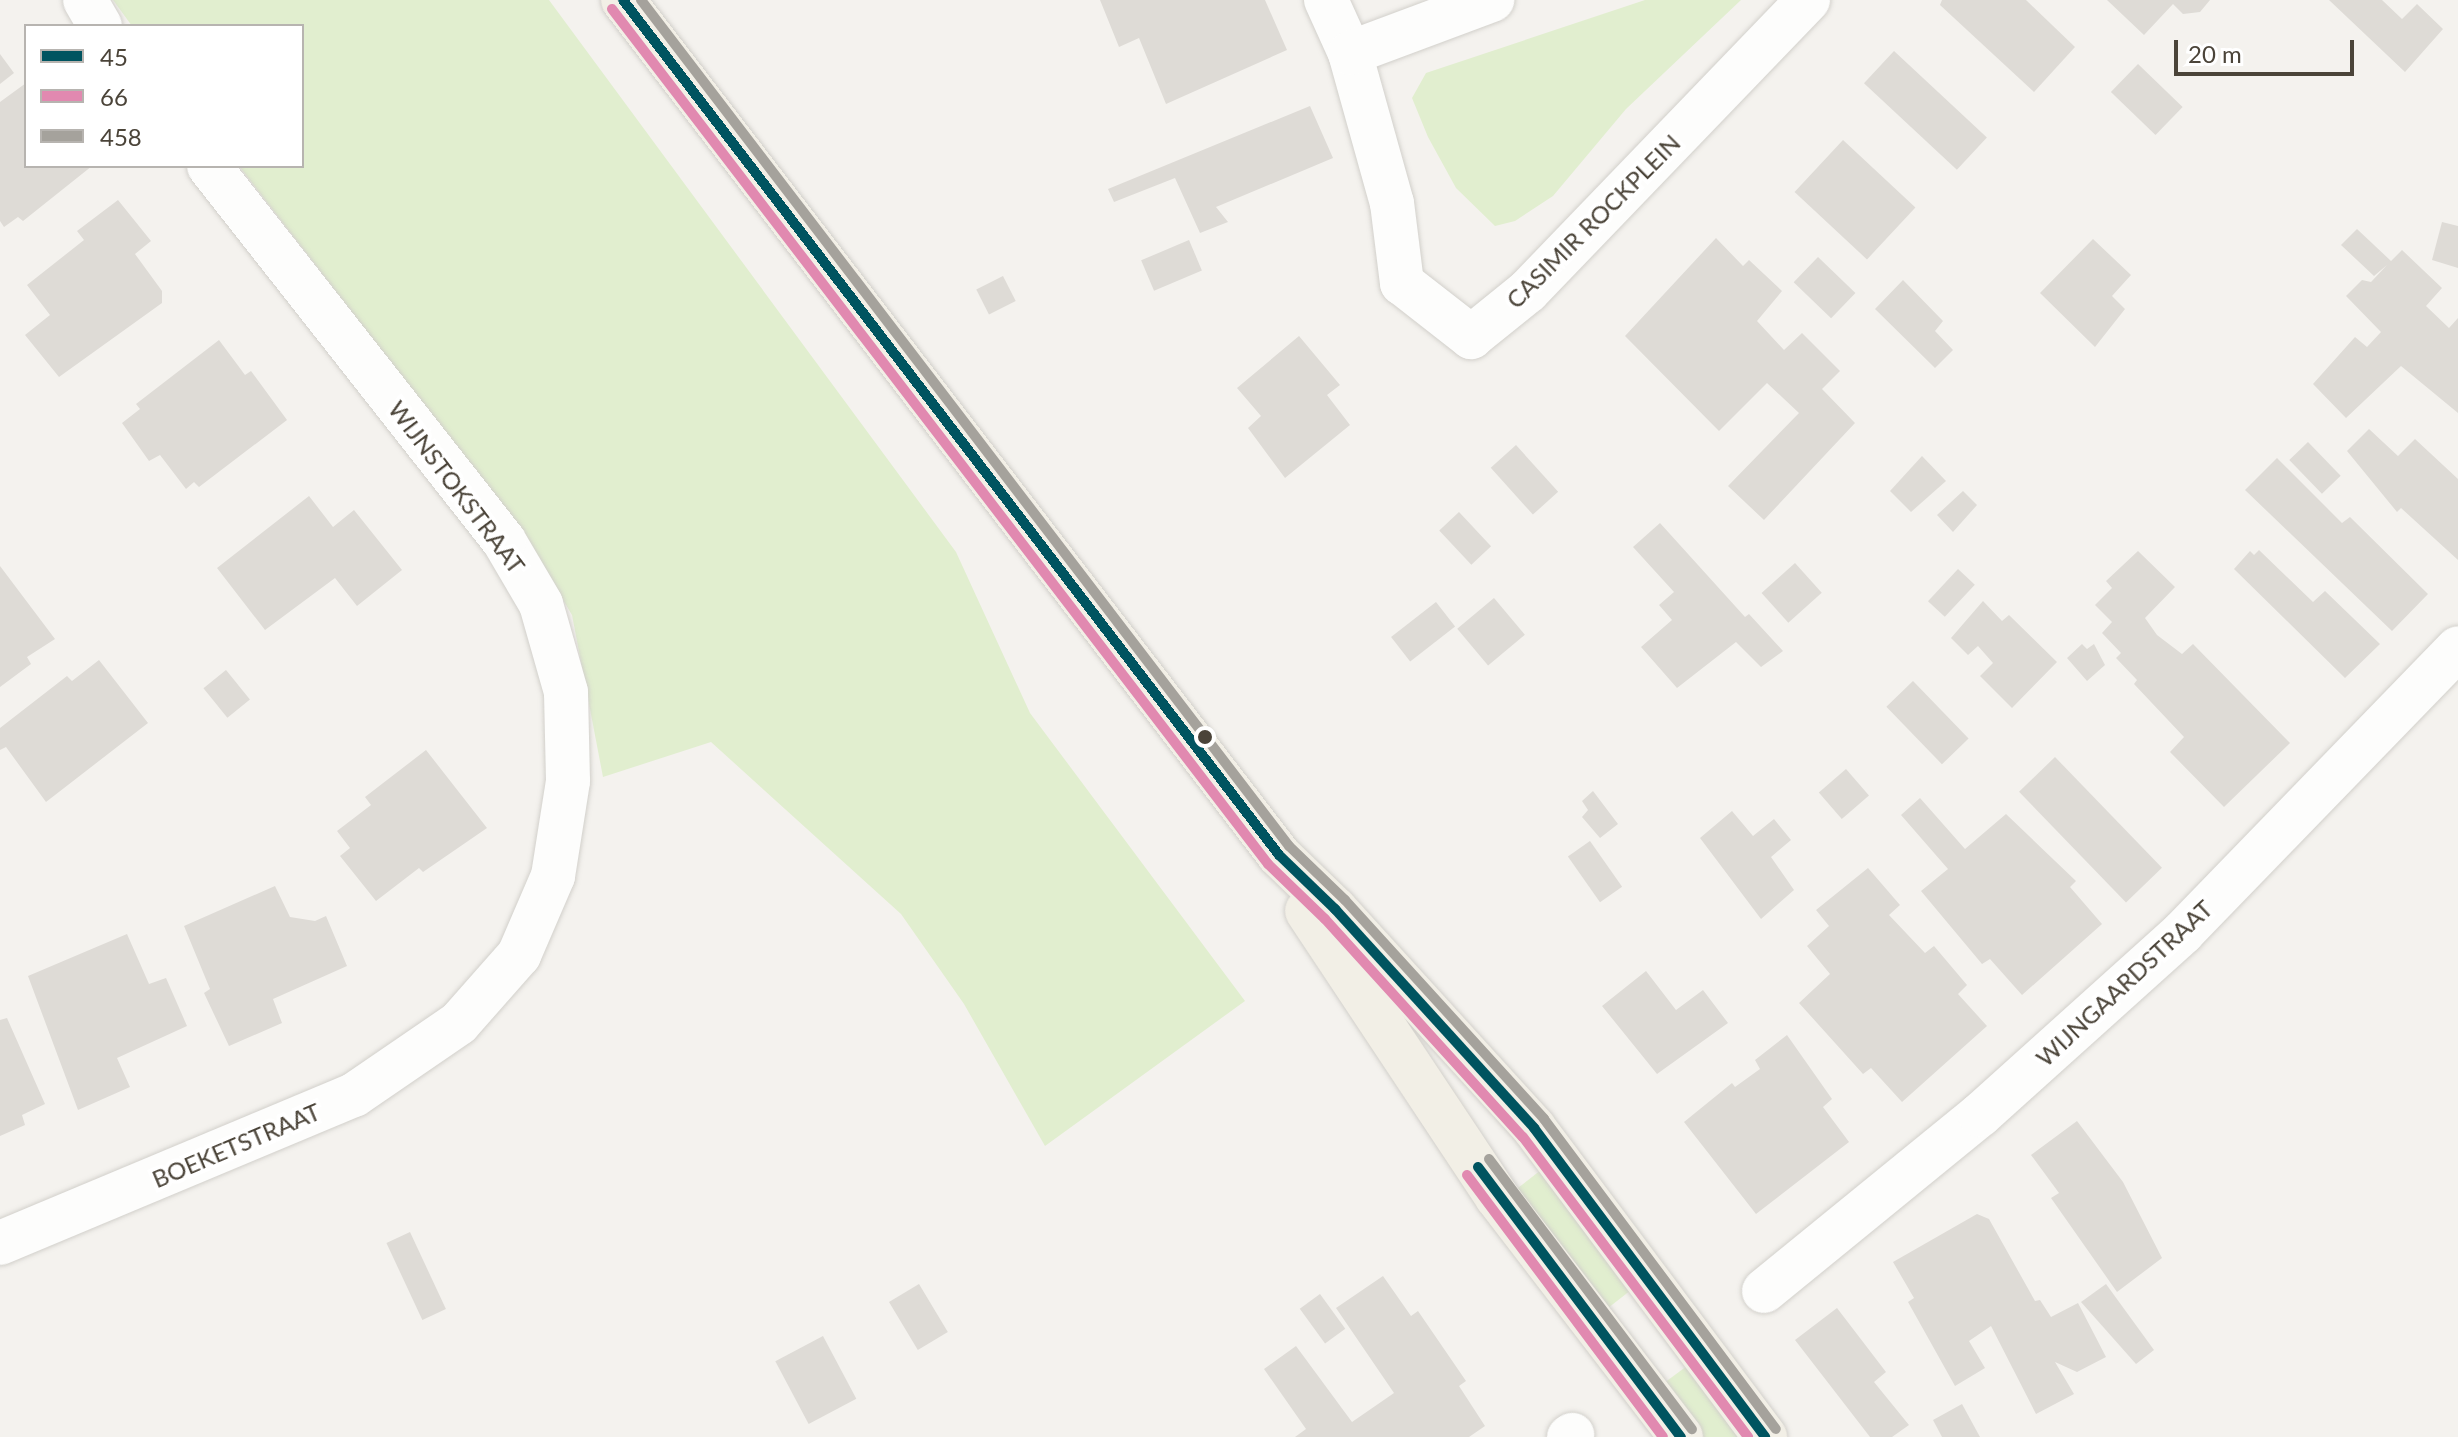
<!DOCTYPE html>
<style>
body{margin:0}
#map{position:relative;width:2458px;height:1437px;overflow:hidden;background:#f4f2ee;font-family:Lato,sans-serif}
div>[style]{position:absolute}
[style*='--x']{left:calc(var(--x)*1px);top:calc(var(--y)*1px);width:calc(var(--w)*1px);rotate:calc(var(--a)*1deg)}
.green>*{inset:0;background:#e1eecf;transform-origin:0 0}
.building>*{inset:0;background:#dedbd6;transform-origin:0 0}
.roads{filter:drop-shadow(0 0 2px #d2d0cb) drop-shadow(0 0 2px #d2d0cb)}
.minor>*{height:44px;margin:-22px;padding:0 22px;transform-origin:22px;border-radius:22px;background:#fdfdfc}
.major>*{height:44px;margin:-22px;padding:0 22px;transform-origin:22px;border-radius:22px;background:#f2efe6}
.bus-1>*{height:10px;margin:-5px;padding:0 5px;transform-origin:5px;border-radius:5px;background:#005460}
.bus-2>*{height:10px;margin:-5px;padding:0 5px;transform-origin:5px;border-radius:5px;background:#e189b0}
.bus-3>*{height:10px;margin:-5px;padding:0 5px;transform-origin:5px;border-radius:5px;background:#a5a29c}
.dots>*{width:22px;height:22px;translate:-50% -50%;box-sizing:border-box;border:4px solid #fff;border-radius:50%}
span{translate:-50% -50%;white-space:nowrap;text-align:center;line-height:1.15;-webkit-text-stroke:8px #fff;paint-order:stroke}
.street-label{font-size:24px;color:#4b4439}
.legend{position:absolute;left:24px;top:24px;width:280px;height:144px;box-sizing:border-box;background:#fff;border:2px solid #b7b4b0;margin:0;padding:10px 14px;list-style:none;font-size:24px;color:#4b4439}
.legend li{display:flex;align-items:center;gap:16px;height:40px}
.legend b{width:40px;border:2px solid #b7b4b0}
.scale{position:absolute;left:2174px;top:40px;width:180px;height:36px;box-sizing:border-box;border:4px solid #4b4439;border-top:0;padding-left:10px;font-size:24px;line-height:28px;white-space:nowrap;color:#4b4439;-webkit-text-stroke:6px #fff;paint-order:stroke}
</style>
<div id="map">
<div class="green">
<i style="clip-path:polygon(113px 0,549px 0,956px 552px,1030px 713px,1245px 1001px,1045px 1146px,964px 1004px,901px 914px,711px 742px,603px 777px,572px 615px,525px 536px,239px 166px,302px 166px,302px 26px,132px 26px)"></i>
<i style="clip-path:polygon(1645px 0,1741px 0,1626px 109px,1553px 196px,1515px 221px,1495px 226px,1456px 188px,1428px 137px,1412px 98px,1426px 73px)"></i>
<i style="left:1541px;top:1170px;width:150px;height:35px;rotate:52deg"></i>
<i style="clip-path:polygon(1691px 1363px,1747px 1437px,1704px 1437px,1664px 1383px)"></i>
</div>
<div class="building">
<i style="clip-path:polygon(1100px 0,1265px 0,1287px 50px,1166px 104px,1139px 38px,1119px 47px)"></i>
<i style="clip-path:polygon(1942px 0,2026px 0,2075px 47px,2034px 92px,1940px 5px)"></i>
<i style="clip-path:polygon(2107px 0,2210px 0,2200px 12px,2183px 14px,2173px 4px,2144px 35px)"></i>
<i style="clip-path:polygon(2329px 0,2382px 0,2402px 19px,2417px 4px,2443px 29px,2405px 72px)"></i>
<i style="left:1894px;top:51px;width:127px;height:44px;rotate:43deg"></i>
<i style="clip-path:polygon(0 54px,14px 73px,0 84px)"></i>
<i style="left:2138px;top:64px;width:62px;height:39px;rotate:44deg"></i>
<i style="clip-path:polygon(26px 83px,26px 166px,92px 166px,23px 221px,18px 217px,4px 227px,0 221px,0 102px)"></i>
<i style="clip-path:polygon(1310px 106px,1333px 158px,1216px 207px,1228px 222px,1200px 233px,1175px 178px,1114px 202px,1108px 189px)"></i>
<i style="left:1843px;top:140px;width:99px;height:71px;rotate:43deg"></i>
<i style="clip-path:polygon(118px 200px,151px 241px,135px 254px,162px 291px,162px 303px,59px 377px,25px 335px,50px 315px,27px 285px,84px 240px,77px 231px)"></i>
<i style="clip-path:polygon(2442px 222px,2458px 226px,2458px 268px,2432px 260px)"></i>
<i style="clip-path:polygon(2357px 229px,2391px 261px,2402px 250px,2442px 288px,2426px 306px,2449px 328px,2458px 318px,2458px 413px,2401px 366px,2346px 418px,2313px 384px,2355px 337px,2367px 347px,2381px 332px,2346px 296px,2362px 280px,2371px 282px,2387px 265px,2374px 276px,2341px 245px)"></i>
<i style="clip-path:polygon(1716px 238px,1743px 266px,1749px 260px,1782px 291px,1757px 321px,1784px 350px,1802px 333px,1840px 371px,1822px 389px,1855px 423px,1764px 520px,1728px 486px,1799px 413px,1767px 383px,1719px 431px,1625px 336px)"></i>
<i style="clip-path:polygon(2093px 239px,2131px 275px,2112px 296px,2125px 309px,2095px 347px,2040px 293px)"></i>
<i style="left:1189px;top:240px;width:33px;height:52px;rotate:67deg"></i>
<i style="left:1818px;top:257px;width:52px;height:35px;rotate:44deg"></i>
<i style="left:1003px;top:276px;width:28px;height:30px;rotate:63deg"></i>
<i style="clip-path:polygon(1903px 280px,1943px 321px,1935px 331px,1953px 350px,1935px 368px,1875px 309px)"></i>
<i style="clip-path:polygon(1299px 336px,1340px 385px,1327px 395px,1350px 425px,1285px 478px,1248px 428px,1261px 416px,1237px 388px)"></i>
<i style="clip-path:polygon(219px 340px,245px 375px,251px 371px,287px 420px,199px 487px,194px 482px,186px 489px,160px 455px,149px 461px,122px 423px,140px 409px,136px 404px)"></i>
<i style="clip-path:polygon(2369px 429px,2398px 456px,2415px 439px,2458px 479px,2458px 560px,2401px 508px,2397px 512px,2347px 451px)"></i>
<i style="left:2308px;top:442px;width:47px;height:26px;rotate:46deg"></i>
<i style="left:1516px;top:445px;width:63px;height:34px;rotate:48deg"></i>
<i style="clip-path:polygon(1922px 456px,1946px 481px,1911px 512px,1890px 491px)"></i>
<i style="clip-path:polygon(2277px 458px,2342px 523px,2350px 517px,2428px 594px,2392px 631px,2245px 490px)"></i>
<i style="clip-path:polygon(1963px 491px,1977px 505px,1953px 532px,1937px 515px)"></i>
<i style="clip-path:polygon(309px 496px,333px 527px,354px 510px,402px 570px,357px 606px,335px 578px,265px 630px,217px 568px)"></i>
<i style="left:1459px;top:512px;width:47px;height:27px;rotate:47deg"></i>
<i style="clip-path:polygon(1660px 523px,1745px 617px,1749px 614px,1783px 651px,1761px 667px,1736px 642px,1677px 688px,1641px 647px,1672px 620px,1659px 605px,1674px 592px,1633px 547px)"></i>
<i style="clip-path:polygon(2259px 550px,2313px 602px,2325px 591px,2380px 644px,2345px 678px,2234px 569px,2250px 551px,2254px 555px)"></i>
<i style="clip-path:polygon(2138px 551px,2175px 587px,2145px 618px,2157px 635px,2182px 654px,2193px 644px,2290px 743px,2224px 807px,2170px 752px,2184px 737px,2134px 684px,2137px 680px,2116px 658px,2121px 653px,2102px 633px,2112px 622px,2095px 605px,2112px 588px,2106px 581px)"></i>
<i style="left:1795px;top:563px;width:40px;height:45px;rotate:48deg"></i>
<i style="clip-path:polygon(0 566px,55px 639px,27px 657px,31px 664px,0 687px)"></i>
<i style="left:1958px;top:569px;width:23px;height:44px;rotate:43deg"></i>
<i style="left:1494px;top:598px;width:48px;height:48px;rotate:50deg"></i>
<i style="clip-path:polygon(1983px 601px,2002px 621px,2009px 615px,2057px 662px,2012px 708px,1980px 676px,1993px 663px,1978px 646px,1968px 655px,1951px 638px)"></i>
<i style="left:1436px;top:602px;width:31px;height:57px;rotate:52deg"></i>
<i style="clip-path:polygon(2082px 644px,2087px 649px,2094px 644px,2105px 665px,2087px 681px,2067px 658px)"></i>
<i style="clip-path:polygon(99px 660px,148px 723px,46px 802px,6px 747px,0 750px,0 728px,67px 676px,72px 681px)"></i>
<i style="left:226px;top:670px;width:38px;height:29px;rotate:51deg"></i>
<i style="left:1913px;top:681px;width:80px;height:37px;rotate:46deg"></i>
<i style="clip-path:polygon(426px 750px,487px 828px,423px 872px,419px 868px,376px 901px,340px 856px,350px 848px,337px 831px,371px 805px,365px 797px)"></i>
<i style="left:2055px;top:757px;width:154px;height:50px;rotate:46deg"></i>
<i style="left:1846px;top:769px;width:35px;height:36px;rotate:49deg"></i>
<i style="clip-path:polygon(1593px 791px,1618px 824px,1600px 838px,1582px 817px,1588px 810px,1582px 801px)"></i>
<i style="clip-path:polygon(1920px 798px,1965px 849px,2006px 814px,2076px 881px,2070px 887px,2102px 924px,2022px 995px,1990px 959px,1982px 964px,1921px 891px,1948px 869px,1901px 815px)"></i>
<i style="clip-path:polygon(1732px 811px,1753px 836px,1774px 819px,1791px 840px,1771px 857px,1794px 890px,1761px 919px,1700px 838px)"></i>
<i style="left:1590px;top:841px;width:56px;height:27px;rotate:55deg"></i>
<i style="clip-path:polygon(1868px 868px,1900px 905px,1889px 915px,1925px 953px,1934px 946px,1967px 985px,1958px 994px,1987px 1026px,1902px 1102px,1871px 1068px,1863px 1074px,1799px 1003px,1830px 974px,1807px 946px,1829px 926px,1816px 910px)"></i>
<i style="clip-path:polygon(275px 886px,290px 917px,315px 921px,326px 916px,347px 966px,273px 999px,282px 1023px,229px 1046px,204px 993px,210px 989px,184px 926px)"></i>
<i style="clip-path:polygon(127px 934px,149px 984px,166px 978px,187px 1026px,117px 1058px,130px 1087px,78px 1110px,28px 976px)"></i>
<i style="clip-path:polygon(1646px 971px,1676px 1010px,1703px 990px,1728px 1023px,1657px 1074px,1602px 1006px)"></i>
<i style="clip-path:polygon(7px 1018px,45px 1104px,22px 1115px,25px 1125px,0 1136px,0 1020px)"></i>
<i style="clip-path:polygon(1787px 1035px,1832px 1099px,1823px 1107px,1849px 1142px,1756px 1214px,1684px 1122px,1732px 1083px,1735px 1087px,1760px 1069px,1755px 1060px)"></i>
<i style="clip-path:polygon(2077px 1121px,2123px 1182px,2162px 1258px,2117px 1292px,2051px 1198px,2059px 1193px,2031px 1155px)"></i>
<i style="clip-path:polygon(1977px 1214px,1989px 1219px,2035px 1301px,2040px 1300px,2051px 1317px,2078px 1303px,2106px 1357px,2077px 1372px,2055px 1362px,2074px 1394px,2036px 1414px,1991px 1326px,1969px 1341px,1985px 1368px,1955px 1386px,1908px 1302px,1914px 1298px,1893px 1262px)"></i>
<i style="left:410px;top:1232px;width:85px;height:26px;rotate:65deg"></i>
<i style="clip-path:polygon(1383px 1276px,1411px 1316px,1418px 1311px,1466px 1381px,1459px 1386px,1485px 1426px,1469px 1437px,1295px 1437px,1306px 1429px,1264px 1369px,1296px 1346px,1352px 1422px,1394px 1393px,1336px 1308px)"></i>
<i style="left:919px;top:1284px;width:56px;height:35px;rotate:59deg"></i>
<i style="clip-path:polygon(2106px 1284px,2154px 1350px,2136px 1364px,2081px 1302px)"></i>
<i style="left:1320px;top:1294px;width:43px;height:25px;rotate:54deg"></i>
<i style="clip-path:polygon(1837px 1308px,1886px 1372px,1874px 1382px,1909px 1425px,1892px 1437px,1870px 1437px,1795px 1340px)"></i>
<i style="left:823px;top:1336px;width:71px;height:54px;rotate:62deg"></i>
<i style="clip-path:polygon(1962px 1404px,1980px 1437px,1942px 1437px,1933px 1420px)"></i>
</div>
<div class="roads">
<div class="minor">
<i style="--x:85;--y:0;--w:30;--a:60"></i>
<i style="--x:1326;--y:0;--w:58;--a:65.6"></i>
<i style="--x:1350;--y:53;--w:156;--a:74.4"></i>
<i style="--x:1392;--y:203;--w:81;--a:82.9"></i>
<i style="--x:1402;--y:283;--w:88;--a:38"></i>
<i style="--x:1471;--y:337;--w:73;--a:-38.9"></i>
<i style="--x:1528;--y:291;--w:404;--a:-46.1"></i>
<i style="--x:1350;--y:53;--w:152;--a:-20.5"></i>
<i style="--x:0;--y:1243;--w:384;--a:-22.7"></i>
<i style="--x:354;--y:1095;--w:127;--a:-34.4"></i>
<i style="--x:459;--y:1023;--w:91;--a:-48.6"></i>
<i style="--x:519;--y:955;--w:86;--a:-66.7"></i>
<i style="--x:553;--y:876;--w:96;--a:-81"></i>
<i style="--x:568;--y:781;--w:89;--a:-91.3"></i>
<i style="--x:566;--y:692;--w:91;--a:-105.9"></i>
<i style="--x:541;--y:604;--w:73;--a:-120.4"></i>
<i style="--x:504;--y:541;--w:477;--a:-128.2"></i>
<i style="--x:1764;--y:1291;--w:279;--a:-39.2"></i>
<i style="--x:1980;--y:1115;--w:273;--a:-42"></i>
<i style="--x:2183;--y:932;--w:395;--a:-45.9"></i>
<i style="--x:1569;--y:1437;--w:4;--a:-34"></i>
</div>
<div class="major">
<i style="--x:623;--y:0;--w:1078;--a:52.5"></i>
<i style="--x:1279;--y:855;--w:78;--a:44"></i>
<i style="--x:1335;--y:909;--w:296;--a:47.7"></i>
<i style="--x:1534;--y:1128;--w:386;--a:53.2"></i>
<i style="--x:1307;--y:911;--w:343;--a:56.4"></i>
<i style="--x:1497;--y:1197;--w:302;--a:52.5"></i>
</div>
</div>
<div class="bus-1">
<i style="--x:623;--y:0;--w:1078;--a:52.5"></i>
<i style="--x:1279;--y:855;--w:78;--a:44"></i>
<i style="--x:1335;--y:909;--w:296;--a:47.7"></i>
<i style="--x:1534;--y:1128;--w:386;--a:53.2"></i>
<i style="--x:1478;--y:1167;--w:338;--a:53.1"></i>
</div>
<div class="bus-2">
<i style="--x:612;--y:9;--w:1078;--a:52.5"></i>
<i style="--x:1268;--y:864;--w:79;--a:44"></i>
<i style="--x:1325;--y:919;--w:294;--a:47.8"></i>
<i style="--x:1523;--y:1137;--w:375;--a:53.1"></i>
<i style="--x:1467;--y:1175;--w:327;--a:53.2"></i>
</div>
<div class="bus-3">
<i style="--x:641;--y:0;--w:1066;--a:52.55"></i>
<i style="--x:1289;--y:846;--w:78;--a:44"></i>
<i style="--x:1345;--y:900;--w:296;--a:47.7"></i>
<i style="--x:1544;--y:1119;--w:387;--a:53.2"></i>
<i style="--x:1489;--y:1159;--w:338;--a:53.1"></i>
</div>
<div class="dots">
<i style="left:1205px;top:737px;background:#4b4439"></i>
</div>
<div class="street-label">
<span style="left:1593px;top:221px;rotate:-45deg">CASIMIR ROCKPLEIN</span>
<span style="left:457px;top:487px;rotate:53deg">WIJNSTOKSTRAAT</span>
<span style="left:2124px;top:983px;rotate:-43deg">WIJNGAARDSTRAAT</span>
<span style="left:236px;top:1145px;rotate:-23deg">BOEKETSTRAAT</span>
</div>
<ul class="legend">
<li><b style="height:10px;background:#005460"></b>45</li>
<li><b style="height:10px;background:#e189b0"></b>66</li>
<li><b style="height:10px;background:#a5a29c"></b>458</li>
</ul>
<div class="scale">20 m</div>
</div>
